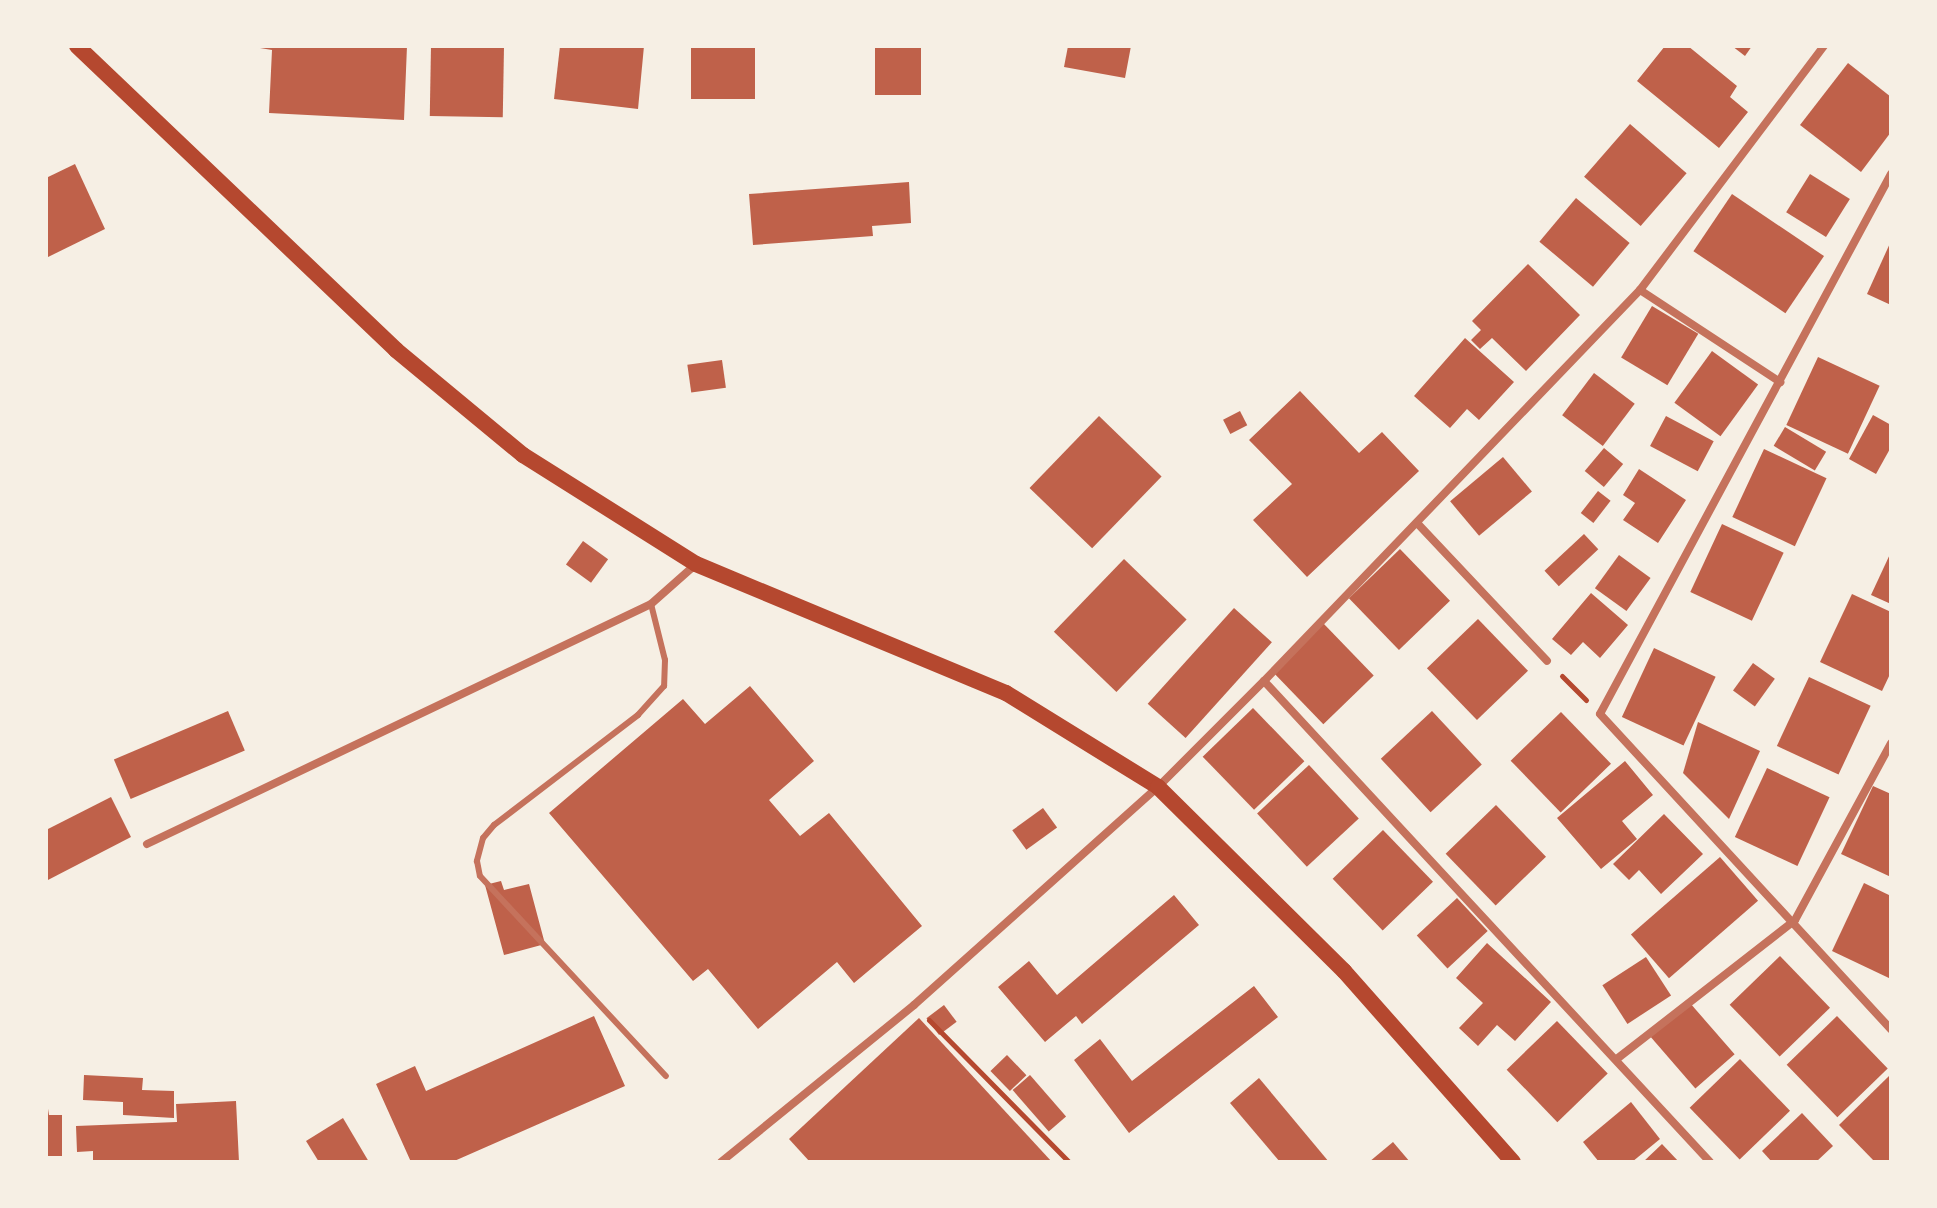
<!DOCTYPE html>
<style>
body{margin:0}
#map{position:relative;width:1937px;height:1208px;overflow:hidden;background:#f6efe4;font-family:Georgia,serif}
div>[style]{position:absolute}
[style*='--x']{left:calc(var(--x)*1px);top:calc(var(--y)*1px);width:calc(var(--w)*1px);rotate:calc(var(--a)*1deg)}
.building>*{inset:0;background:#bf614a;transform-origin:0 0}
.path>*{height:5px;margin:-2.5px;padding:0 2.5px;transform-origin:2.5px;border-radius:2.5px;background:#b5482f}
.service>*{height:6px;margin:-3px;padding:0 3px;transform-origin:3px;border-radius:3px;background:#c5725c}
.minor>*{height:8px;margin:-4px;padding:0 4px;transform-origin:4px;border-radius:4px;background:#c5725c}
.secondary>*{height:16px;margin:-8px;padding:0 8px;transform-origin:8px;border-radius:8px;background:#b5482f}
span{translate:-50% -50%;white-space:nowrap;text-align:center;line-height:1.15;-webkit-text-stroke:8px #f6efe4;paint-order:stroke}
.frame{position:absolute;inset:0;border:48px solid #f6efe4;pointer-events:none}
</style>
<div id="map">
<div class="building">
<i style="clip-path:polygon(247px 46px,407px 46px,404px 120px,269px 113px,272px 50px)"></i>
<i style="left:431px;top:46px;width:73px;height:70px;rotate:1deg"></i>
<i style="clip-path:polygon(560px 46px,644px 46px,638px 109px,554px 99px)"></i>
<i style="left:691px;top:46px;width:64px;height:53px"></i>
<i style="left:875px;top:46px;width:46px;height:49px"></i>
<i style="clip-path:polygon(1068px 46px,1131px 46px,1125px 78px,1064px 67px)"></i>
<i style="clip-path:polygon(1665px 46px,1688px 46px,1737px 86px,1730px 97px,1748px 112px,1719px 148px,1637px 81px)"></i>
<i style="clip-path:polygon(1732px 46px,1752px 46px,1745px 56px)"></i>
<i style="clip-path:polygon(1848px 63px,1891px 97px,1891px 132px,1861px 172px,1800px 125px)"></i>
<i style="left:1630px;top:124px;width:75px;height:70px;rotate:41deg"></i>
<i style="clip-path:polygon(75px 164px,105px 229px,46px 258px,46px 178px)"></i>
<i style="left:1810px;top:174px;width:47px;height:45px;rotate:32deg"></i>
<i style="clip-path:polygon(909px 182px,911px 223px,872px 226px,873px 236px,753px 245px,749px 194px)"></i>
<i style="left:1732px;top:194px;width:111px;height:69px;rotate:34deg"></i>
<i style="left:1576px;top:198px;width:70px;height:57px;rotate:40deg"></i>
<i style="clip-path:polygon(1891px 241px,1891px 305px,1867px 294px)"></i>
<i style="clip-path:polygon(1528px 264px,1580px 315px,1526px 371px,1492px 338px,1480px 349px,1471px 340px,1481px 330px,1472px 321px)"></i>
<i style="left:1652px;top:306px;width:54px;height:60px;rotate:31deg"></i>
<i style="clip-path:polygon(1465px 338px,1514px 382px,1479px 420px,1467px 409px,1450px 428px,1414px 396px)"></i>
<i style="left:1712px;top:351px;width:57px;height:64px;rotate:36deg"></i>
<i style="left:1818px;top:357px;width:68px;height:75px;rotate:25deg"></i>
<i style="left:722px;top:360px;width:28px;height:35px;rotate:82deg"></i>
<i style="left:1594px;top:373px;width:51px;height:53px;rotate:37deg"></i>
<i style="clip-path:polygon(1300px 391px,1359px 453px,1382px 432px,1419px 471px,1307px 577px,1253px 520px,1292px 484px,1249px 440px)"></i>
<i style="left:1240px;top:411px;width:16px;height:19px;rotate:63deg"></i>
<i style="clip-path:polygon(1873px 415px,1891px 425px,1891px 447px,1876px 474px,1849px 459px)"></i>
<i style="left:1099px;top:416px;width:87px;height:100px;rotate:44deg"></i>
<i style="left:1666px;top:416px;width:54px;height:34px;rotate:28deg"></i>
<i style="left:1785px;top:427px;width:48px;height:22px;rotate:31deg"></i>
<i style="left:1604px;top:448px;width:25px;height:30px;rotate:40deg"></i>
<i style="left:1764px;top:449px;width:69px;height:75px;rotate:25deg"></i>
<i style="left:1503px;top:457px;width:45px;height:69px;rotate:50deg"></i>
<i style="clip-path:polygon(1639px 469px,1686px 500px,1658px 543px,1623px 520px,1635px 503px,1623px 495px)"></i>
<i style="left:1598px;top:491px;width:16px;height:28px;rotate:38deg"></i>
<i style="left:1722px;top:524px;width:68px;height:75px;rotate:25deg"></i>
<i style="left:1584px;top:534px;width:21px;height:54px;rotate:47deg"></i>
<i style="left:583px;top:541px;width:31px;height:29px;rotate:36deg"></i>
<i style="left:1400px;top:549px;width:72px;height:71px;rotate:46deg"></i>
<i style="clip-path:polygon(1891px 552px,1891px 604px,1871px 595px)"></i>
<i style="left:1619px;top:555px;width:39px;height:41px;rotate:36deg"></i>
<i style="left:1124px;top:559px;width:87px;height:101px;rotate:44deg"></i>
<i style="clip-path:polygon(1591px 593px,1628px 625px,1600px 658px,1583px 642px,1571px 655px,1552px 639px)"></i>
<i style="clip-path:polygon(1852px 594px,1891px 612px,1891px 672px,1882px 691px,1820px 662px)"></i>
<i style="left:1234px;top:608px;width:51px;height:129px;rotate:42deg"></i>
<i style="left:1478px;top:619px;width:72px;height:71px;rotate:46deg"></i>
<i style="left:1323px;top:623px;width:73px;height:70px;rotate:46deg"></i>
<i style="left:1654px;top:648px;width:68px;height:76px;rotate:25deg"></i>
<i style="left:1753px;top:663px;width:27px;height:34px;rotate:36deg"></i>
<i style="left:1809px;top:677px;width:68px;height:76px;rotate:25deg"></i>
<i style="clip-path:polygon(750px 686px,814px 761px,769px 800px,800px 836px,829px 813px,922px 926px,854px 983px,837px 962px,758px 1029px,708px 969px,693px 981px,549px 813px,683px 699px,705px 724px)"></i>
<i style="left:1253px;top:708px;width:74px;height:70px;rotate:46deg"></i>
<i style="left:228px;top:711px;width:43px;height:124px;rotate:67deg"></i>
<i style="left:1432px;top:711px;width:73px;height:70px;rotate:47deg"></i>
<i style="left:1561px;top:712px;width:72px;height:70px;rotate:46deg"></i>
<i style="clip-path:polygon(1698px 722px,1760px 751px,1729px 819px,1683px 773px)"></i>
<i style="clip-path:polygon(1625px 761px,1653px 795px,1622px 821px,1637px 839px,1601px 869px,1557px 818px)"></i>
<i style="left:1309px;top:765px;width:73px;height:71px;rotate:47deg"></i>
<i style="left:1767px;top:768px;width:69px;height:76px;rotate:25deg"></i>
<i style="clip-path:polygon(1873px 786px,1891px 794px,1891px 877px,1841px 854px)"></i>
<i style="clip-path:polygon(111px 797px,131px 837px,46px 881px,46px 830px)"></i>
<i style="left:1496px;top:805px;width:72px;height:70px;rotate:46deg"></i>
<i style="left:1043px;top:808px;width:24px;height:38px;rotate:54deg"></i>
<i style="clip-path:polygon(1664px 814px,1703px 854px,1661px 894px,1639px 870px,1629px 880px,1613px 864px)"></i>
<i style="left:1383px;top:830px;width:72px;height:70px;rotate:46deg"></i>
<i style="left:1720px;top:857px;width:58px;height:118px;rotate:49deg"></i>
<i style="clip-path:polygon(501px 881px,504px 890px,529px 884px,545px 944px,504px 955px,485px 885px)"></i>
<i style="clip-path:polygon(1864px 883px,1891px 896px,1891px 979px,1832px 951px)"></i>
<i style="clip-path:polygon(1174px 895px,1199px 925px,1082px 1024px,1076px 1016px,1045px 1042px,998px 987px,1029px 961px,1057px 995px)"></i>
<i style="left:1457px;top:898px;width:45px;height:55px;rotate:47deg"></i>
<i style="clip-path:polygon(1487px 943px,1551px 1002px,1515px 1041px,1497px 1025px,1478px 1046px,1459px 1028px,1483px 1003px,1456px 978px)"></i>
<i style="left:1780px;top:956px;width:72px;height:70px;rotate:46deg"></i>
<i style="left:1646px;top:957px;width:46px;height:52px;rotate:57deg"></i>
<i style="clip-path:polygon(1254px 986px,1278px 1017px,1129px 1133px,1074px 1060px,1100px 1039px,1132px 1081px)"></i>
<i style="left:1690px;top:1003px;width:68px;height:52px;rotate:49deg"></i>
<i style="left:944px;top:1005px;width:21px;height:22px;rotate:53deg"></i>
<i style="clip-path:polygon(594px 1016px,625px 1086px,452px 1162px,411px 1162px,376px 1084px,415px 1066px,426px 1091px)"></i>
<i style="left:1837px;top:1016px;width:73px;height:70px;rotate:46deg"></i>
<i style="clip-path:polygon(919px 1018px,1052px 1162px,810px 1162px,789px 1139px)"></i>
<i style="left:1557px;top:1021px;width:73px;height:70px;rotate:46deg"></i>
<i style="left:1007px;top:1055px;width:28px;height:23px;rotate:46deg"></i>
<i style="left:1740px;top:1059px;width:72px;height:70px;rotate:46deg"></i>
<i style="clip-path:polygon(84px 1075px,143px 1078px,142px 1090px,174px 1091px,174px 1118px,123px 1115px,123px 1102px,83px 1100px)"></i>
<i style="left:1030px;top:1075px;width:55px;height:23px;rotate:49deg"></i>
<i style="clip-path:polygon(1889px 1076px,1891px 1162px,1875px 1162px,1839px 1125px)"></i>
<i style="clip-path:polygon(1259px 1078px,1329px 1162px,1280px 1162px,1230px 1103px)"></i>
<i style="clip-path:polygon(46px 1096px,49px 1115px,62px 1115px,62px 1156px,46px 1156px)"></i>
<i style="clip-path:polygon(236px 1101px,239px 1162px,93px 1162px,93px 1151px,77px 1152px,76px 1126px,177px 1122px,176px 1104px)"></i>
<i style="clip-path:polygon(1631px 1102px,1660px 1139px,1632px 1162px,1599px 1162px,1583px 1142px)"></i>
<i style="clip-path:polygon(1802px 1113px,1833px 1146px,1816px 1162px,1772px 1162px,1762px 1151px)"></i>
<i style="clip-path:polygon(343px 1118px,369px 1162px,319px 1162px,306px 1141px)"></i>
<i style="clip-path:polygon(1393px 1142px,1410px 1162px,1369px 1162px)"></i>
<i style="clip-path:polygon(1662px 1144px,1679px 1162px,1643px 1162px)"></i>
</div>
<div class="path">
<i style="--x:1562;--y:676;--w:34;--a:45"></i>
<i style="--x:929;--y:1020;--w:199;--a:45.4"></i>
</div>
<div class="service">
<i style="--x:651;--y:604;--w:58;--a:76"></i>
<i style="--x:665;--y:660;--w:26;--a:92"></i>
<i style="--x:664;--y:686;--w:39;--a:132"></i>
<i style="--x:638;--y:715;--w:181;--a:142.6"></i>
<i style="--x:494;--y:825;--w:17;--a:130"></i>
<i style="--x:483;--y:838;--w:24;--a:105"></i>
<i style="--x:477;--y:861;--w:15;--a:79"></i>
<i style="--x:480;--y:876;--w:273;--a:47.1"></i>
</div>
<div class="minor">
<i style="--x:1891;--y:174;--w:613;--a:118.32"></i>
<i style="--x:1600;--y:714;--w:429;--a:47.3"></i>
<i style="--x:1640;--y:290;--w:168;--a:33.3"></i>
<i style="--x:1418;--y:524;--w:188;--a:46.7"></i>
<i style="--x:1264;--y:681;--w:656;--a:47.16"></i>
<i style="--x:147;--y:844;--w:558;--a:-25.46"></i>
<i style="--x:651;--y:604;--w:60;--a:-41.6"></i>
<i style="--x:1618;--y:1058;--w:224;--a:-37.9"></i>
<i style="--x:1795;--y:920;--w:201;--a:-61.5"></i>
<i style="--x:721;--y:1162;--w:249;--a:-39.1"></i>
<i style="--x:914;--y:1005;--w:327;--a:-41.8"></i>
<i style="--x:1158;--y:787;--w:150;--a:-45"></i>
<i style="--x:1264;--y:681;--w:542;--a:-46.12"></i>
<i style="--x:1640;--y:290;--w:306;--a:-53"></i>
</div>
<div class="secondary">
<i style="--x:77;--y:46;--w:441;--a:43.6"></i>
<i style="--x:396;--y:350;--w:165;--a:39.6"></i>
<i style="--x:523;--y:455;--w:204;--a:32.2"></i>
<i style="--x:696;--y:564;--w:336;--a:22.6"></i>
<i style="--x:1006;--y:693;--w:179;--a:31.7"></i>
<i style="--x:1158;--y:787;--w:262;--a:44.7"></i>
<i style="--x:1344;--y:971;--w:255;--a:48.5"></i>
</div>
<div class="frame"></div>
</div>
